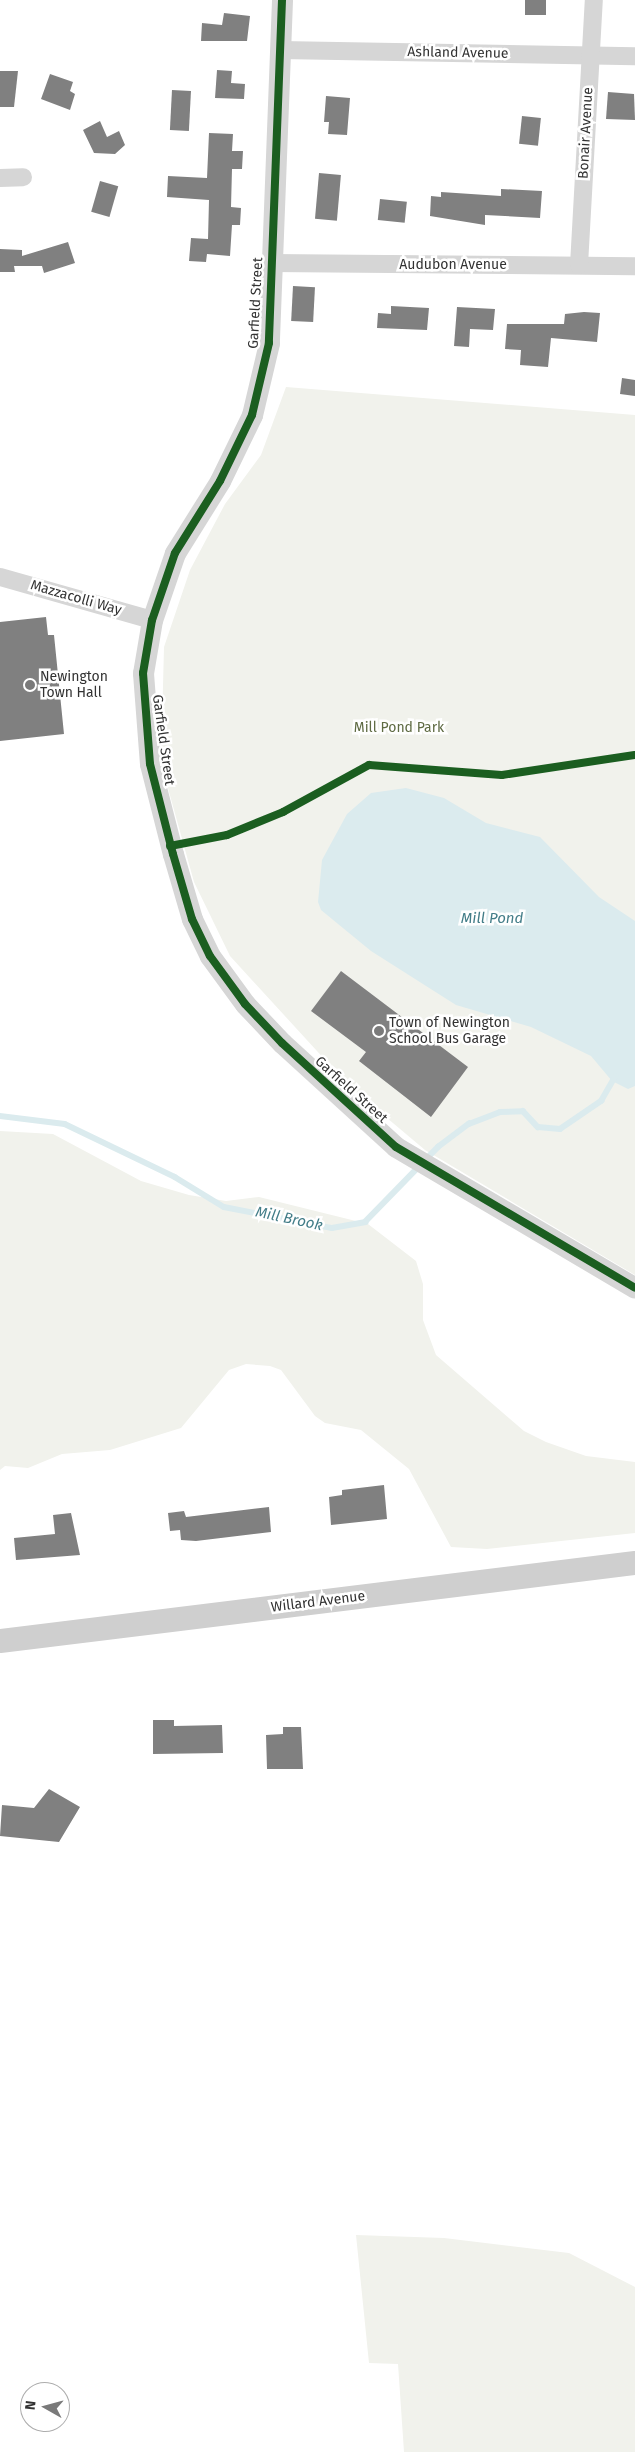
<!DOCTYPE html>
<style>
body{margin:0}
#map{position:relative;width:635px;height:2452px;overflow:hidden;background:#fff;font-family:"Fira Sans",sans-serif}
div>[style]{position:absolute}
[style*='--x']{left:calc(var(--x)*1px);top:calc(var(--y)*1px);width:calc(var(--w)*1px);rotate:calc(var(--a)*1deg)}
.green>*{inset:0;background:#f1f2ec}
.water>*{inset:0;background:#dbebee}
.stream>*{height:5.5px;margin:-2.75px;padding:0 2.75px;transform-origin:2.75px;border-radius:2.75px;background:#dbebee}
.building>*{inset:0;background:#808080;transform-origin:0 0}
.minor>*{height:18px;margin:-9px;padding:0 9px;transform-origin:9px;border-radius:9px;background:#d6d6d6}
.tertiary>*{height:21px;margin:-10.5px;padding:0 10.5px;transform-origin:10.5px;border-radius:10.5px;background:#d6d6d6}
.secondary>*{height:24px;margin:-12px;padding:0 12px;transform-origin:12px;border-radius:12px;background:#cfcfcf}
.cycleway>*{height:8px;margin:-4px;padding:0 4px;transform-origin:4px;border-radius:4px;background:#1b5e20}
.dots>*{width:14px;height:14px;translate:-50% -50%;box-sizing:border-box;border:2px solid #fff;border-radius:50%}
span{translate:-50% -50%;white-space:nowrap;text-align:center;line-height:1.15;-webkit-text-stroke:5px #fff;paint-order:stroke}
.street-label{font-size:14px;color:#323232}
.poi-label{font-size:14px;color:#323232}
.left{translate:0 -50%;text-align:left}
.park-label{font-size:14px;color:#5f6b43}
.water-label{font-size:15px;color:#437d88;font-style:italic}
.north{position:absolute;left:20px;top:2382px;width:50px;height:50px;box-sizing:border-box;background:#fff;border:1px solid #adadad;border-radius:50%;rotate:277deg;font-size:14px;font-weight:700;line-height:20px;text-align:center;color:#323232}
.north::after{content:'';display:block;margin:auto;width:18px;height:22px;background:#7a7a7a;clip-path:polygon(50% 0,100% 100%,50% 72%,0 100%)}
</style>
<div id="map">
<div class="green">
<i style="clip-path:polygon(286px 387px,635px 415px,635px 1275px,425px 1150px,349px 1086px,230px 956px,194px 882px,161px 763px,164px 647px,190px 570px,225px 504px,261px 455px)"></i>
<i style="clip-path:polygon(0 1131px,53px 1134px,141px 1181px,189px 1195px,226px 1201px,259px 1197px,368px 1224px,416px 1261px,423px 1284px,423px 1320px,436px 1355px,524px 1431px,546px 1442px,586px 1456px,635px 1462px,635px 1533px,487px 1549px,451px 1547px,409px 1469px,361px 1430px,325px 1423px,315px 1416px,281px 1370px,270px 1366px,246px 1364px,229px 1370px,181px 1428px,110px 1450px,62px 1454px,28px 1468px,5px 1466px,0 1470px)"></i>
<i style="clip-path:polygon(356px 2235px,444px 2238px,569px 2253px,635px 2287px,635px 2452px,404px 2452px,398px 2364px,369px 2363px)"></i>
</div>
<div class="water">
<i style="clip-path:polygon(406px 788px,444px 798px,486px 823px,540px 837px,599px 897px,635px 921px,635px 1086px,628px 1089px,612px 1081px,591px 1056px,531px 1027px,456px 1005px,371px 951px,321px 910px,318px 902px,322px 860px,347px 814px,371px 793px)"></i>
</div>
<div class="stream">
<i style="--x:0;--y:1116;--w:65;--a:7"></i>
<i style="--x:65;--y:1124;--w:122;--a:25.7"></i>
<i style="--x:175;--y:1177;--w:57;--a:31.5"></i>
<i style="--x:224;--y:1207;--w:110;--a:11"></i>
<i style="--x:332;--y:1228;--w:34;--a:-10"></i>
<i style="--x:365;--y:1222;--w:105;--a:-45.8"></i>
<i style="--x:438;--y:1147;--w:39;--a:-37"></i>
<i style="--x:469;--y:1124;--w:33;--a:-21"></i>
<i style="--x:500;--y:1112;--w:23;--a:-2"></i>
<i style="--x:523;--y:1111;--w:22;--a:47"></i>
<i style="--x:538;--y:1127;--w:22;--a:5"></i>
<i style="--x:560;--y:1129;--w:50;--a:-34.3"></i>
<i style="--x:601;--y:1101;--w:28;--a:-60"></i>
</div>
<div class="building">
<i style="left:525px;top:0;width:21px;height:15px"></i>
<i style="clip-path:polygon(224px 13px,250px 16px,247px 41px,201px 41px,202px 23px,222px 25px)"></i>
<i style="clip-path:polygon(217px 70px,232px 71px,231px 83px,245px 84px,244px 99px,215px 98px)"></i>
<i style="clip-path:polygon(0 71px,18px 71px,14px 107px,0 107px)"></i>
<i style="clip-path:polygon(50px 74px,73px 82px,70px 91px,75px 94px,70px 110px,41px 99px)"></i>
<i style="left:172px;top:90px;width:19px;height:40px;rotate:3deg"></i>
<i style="clip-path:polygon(608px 92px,634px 94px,635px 120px,606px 119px)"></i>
<i style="clip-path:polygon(326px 96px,350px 98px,347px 135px,328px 134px,329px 122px,324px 122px)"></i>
<i style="left:522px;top:116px;width:19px;height:28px;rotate:6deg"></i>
<i style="clip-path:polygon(100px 121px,107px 137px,119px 131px,125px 145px,115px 154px,94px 153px,83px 130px)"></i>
<i style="clip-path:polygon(209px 133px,233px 134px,232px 151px,243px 151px,242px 169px,232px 169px,231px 207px,241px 208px,240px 225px,232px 225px,230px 256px,207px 254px,206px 262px,189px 261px,191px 238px,208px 239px,209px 200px,167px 197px,168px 176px,207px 178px)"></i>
<i style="left:319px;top:173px;width:22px;height:46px;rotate:5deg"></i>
<i style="left:100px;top:181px;width:19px;height:32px;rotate:16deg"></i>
<i style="clip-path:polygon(501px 189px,542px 191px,540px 218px,485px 215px,485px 225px,430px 216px,431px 196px,441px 197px,441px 192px,501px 196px)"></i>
<i style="left:380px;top:199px;width:27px;height:21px;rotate:6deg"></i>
<i style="clip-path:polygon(68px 242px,75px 263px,44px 273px,42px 266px,14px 266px,15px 272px,0 272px,0 249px,22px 250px,22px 256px)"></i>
<i style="left:293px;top:286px;width:22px;height:35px;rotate:3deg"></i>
<i style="clip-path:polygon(391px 306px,429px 308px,427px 330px,377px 328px,378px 313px,391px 314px)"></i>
<i style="clip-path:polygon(457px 307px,495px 309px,493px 330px,470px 329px,469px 347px,454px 346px)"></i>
<i style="clip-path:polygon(584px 312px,600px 313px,597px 342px,551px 338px,548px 367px,520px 365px,521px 350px,505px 349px,507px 324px,564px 324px,565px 314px)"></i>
<i style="clip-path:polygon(622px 378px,635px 380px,635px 396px,620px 394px)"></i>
<i style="clip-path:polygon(46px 617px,48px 635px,54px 635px,64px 734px,0 741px,0 622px)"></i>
<i style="clip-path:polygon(341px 971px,468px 1067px,431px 1117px,359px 1061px,366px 1052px,311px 1011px)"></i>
<i style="clip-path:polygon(384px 1485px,387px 1519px,331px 1525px,329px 1497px,342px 1495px,342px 1490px)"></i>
<i style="clip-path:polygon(269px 1507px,271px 1532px,196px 1541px,181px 1540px,180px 1530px,170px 1531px,168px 1513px,184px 1511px,186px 1517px)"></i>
<i style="clip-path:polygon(71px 1513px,80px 1555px,16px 1560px,14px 1538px,55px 1534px,53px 1515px)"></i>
<i style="clip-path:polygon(153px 1720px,174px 1720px,174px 1726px,222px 1725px,223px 1753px,153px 1754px)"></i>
<i style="clip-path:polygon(283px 1727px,301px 1727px,303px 1769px,267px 1769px,266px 1735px,283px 1734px)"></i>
<i style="clip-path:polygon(49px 1789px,80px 1807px,59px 1842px,0 1836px,2px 1805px,34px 1808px)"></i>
</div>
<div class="minor">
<i style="--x:280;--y:50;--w:355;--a:1"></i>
<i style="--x:0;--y:178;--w:23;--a:-2"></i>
<i style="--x:271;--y:263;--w:364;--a:0.5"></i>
<i style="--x:579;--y:265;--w:265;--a:-86.8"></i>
<i style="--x:0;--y:577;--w:158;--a:15.8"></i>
</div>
<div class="tertiary">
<i style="--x:282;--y:0;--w:343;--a:92.2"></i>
<i style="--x:269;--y:343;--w:74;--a:103.3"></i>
<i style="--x:252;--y:415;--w:73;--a:115.9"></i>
<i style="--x:220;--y:481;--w:85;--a:122"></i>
<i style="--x:175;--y:553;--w:71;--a:108.9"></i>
<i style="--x:152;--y:620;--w:54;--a:99.6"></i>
<i style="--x:143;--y:673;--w:91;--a:85.6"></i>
<i style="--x:150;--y:764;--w:93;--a:75.7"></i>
<i style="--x:173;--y:854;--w:68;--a:73.7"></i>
<i style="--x:192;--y:919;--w:41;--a:64.1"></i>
<i style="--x:210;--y:956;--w:59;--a:53.9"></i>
<i style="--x:245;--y:1004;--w:54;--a:46.5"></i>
<i style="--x:282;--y:1043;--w:154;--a:42.4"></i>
<i style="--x:396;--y:1147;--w:277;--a:30.5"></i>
</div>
<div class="secondary">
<i style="--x:0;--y:1641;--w:640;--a:-7"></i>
</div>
<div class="cycleway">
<i style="--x:282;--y:0;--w:343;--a:92.2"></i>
<i style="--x:269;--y:343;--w:74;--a:103.3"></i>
<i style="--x:252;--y:415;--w:73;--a:115.9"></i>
<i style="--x:220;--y:481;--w:85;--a:122"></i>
<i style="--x:175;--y:553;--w:71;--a:108.9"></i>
<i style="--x:152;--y:620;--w:54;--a:99.6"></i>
<i style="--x:143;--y:673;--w:91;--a:85.6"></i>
<i style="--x:150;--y:764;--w:93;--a:75.7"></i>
<i style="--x:173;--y:854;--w:68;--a:73.7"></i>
<i style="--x:192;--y:919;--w:41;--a:64.1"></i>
<i style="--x:210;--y:956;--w:59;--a:53.9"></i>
<i style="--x:245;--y:1004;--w:54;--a:46.5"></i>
<i style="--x:282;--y:1043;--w:154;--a:42.4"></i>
<i style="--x:396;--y:1147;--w:277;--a:30.5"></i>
<i style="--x:170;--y:846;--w:58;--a:-10.9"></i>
<i style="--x:227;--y:835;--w:61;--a:-22.3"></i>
<i style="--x:283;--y:812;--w:98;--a:-28.7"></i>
<i style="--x:369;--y:765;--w:133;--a:4.3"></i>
<i style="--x:502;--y:775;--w:134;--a:-8.6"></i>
</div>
<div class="dots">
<i style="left:30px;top:685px;background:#7a7a7a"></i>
<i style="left:379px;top:1031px;background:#7a7a7a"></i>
</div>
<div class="street-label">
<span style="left:458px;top:53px;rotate:1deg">Ashland Avenue</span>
<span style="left:586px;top:133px;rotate:-87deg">Bonair Avenue</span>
<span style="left:453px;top:265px">Audubon Avenue</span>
<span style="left:256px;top:303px;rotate:-87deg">Garfield Street</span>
<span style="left:76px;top:598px;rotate:16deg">Mazzacolli Way</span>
<span style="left:163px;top:740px;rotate:82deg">Garfield Street</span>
<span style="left:351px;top:1090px;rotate:42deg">Garfield Street</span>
<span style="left:318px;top:1602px;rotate:-7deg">Willard Avenue</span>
</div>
<div class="poi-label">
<span class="left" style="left:40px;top:685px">Newington<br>Town Hall</span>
<span class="left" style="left:389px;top:1031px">Town of Newington<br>School Bus Garage</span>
</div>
<div class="park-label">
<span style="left:399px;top:728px">Mill Pond Park</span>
</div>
<div class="water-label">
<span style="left:492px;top:919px">Mill Pond</span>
<span style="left:289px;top:1219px;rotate:12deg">Mill Brook</span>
</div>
<div class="north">N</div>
</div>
